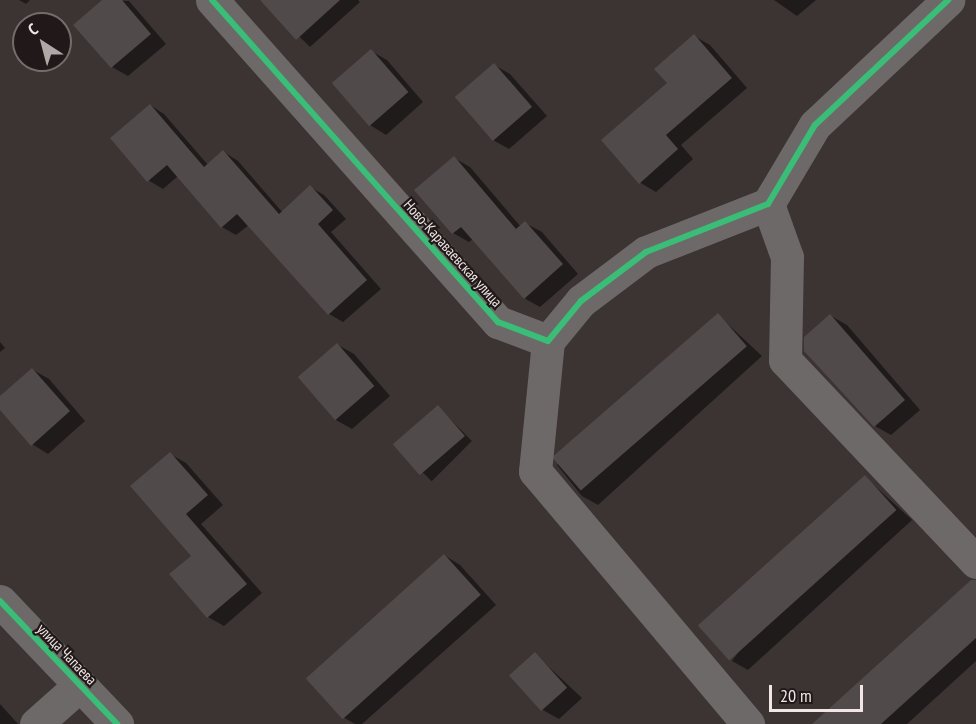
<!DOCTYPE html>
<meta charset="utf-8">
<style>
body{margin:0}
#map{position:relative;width:976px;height:724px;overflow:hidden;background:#3c3333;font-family:"PT Sans Narrow",sans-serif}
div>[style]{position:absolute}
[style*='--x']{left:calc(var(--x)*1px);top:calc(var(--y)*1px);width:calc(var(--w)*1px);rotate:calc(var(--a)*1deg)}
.shadow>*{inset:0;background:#0007;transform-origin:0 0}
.building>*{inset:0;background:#514a4a;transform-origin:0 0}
.minor>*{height:33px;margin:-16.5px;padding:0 16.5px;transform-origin:16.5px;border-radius:16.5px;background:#6e6969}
.cycleway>*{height:6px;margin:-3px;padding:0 3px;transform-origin:3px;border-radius:3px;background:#3abd76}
span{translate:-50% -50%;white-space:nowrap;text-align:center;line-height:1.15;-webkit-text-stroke:4.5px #211919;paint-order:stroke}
.street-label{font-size:15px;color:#f1e5e5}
.north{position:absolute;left:12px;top:12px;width:60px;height:60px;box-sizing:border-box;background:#211919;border:2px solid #746b6b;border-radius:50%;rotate:324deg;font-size:16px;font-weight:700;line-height:24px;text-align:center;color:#f1e5e5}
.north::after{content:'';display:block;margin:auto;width:21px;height:27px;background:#b2a7a7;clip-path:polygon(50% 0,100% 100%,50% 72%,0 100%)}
.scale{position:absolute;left:769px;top:685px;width:94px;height:27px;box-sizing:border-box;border:3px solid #f1e5e5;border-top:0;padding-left:8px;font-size:18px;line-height:21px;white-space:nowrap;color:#f1e5e5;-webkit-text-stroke:4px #211919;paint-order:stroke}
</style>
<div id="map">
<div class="shadow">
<i style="clip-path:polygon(19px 0,30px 0,26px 4px)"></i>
<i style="clip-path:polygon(104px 0,129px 1px,166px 44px,128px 76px,112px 67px,76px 25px)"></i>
<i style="clip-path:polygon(262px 0,358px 0,360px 2px,310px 47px)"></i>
<i style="clip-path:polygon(774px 0,816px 0,797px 16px)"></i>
<i style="clip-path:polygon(694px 36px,710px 45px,747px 88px,681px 145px,693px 159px,656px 192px,639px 182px,669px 83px)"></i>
<i style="clip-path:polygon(371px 51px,387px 60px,423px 102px,386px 135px,370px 125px)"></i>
<i style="clip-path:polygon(494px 65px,510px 74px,547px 116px,509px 149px,493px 140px)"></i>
<i style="clip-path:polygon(150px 105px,164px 114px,208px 165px,224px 152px,238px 161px,283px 213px,310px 187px,324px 195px,346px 219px,331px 232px,381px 289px,343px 322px,329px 314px,249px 225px,236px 235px,222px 227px,178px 176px,163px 189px,148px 180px)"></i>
<i style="clip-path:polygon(454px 158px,470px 167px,521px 227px,525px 223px,542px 232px,578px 274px,540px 307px,524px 298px,473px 239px,469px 242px,453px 233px)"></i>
<i style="clip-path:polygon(718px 315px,762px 356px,598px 505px,582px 496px,557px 465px)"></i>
<i style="clip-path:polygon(831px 316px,847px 325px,920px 410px,891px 435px,875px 426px)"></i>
<i style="clip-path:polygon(0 342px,5px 348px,0 352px)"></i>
<i style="clip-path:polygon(338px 345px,354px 354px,390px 396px,352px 429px,336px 420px)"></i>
<i style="clip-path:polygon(33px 370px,49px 379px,85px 421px,48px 454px,32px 444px,0 408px,0 397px)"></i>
<i style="left:438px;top:407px;width:48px;height:57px;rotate:45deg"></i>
<i style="clip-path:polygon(170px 454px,186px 463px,223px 505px,201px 524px,262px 593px,224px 626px,208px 617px,172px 575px,193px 556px)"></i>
<i style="clip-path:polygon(865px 477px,912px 520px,748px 670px,732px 661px)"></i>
<i style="clip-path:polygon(444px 555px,460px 565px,496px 605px,362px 724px,355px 724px,343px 717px)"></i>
<i style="clip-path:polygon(976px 593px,976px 661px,907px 724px,814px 724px)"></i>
<i style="clip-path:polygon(535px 654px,582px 698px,559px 719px,543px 710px)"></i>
<i style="clip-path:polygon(0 704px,18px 724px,0 724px)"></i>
</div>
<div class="building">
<i style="clip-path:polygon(102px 0,122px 0,151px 34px,111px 68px,73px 25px)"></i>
<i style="clip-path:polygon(260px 0,340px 0,296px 40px)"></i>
<i style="clip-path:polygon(694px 34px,732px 78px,666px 135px,678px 149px,639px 184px,601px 140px,667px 83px,654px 69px)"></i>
<i style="left:371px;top:49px;width:57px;height:52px;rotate:49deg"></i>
<i style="left:494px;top:63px;width:58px;height:52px;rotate:49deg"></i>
<i style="clip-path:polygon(150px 104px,204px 167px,223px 150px,279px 214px,310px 185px,333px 210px,318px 224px,367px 280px,328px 315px,237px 214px,221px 228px,167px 165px,147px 182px,110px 138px)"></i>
<i style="clip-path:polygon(454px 156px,516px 229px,525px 221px,563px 264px,524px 299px,461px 227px,452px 234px,414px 190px)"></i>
<i style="left:718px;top:313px;width:44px;height:220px;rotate:49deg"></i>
<i style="clip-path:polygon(830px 314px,905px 400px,874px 427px,804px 351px,804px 337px)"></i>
<i style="left:337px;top:343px;width:57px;height:52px;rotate:49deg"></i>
<i style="clip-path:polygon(32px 368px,70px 411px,31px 446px,0 410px,0 396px)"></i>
<i style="left:438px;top:405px;width:41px;height:60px;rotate:49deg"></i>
<i style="clip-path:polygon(170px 452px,208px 495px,186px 514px,247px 584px,207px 618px,169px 574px,191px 556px,130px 486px)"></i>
<i style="left:865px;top:475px;width:47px;height:225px;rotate:48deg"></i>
<i style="left:444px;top:554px;width:55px;height:186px;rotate:48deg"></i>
<i style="clip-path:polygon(971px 580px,976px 580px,976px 638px,881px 724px,812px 724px)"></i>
<i style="left:535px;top:652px;width:48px;height:35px;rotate:48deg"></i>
</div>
<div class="minor">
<i style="--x:212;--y:0;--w:431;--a:48.4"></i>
<i style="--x:498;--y:322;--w:53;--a:20.8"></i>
<i style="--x:548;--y:341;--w:52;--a:-50.5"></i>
<i style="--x:581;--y:301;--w:81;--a:-37"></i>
<i style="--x:646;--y:252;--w:131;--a:-21.5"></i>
<i style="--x:768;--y:204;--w:92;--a:-59.3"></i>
<i style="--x:815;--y:125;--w:183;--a:-43.2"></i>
<i style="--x:768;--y:204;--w:56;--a:70.3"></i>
<i style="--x:787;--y:257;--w:103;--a:91.1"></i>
<i style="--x:785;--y:360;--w:278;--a:46.6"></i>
<i style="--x:548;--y:341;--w:131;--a:95.7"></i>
<i style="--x:535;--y:471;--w:331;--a:49.9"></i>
<i style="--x:0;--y:601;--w:170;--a:46.4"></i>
<i style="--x:36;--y:724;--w:59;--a:-41.6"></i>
</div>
<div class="cycleway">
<i style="--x:212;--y:0;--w:431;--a:48.4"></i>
<i style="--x:498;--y:322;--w:53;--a:20.8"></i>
<i style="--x:548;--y:341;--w:52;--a:-50.5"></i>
<i style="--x:581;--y:301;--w:81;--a:-37"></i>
<i style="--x:646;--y:252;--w:131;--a:-21.5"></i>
<i style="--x:768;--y:204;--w:92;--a:-59.3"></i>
<i style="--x:815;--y:125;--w:183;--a:-43.2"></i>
<i style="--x:0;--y:601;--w:170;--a:46.4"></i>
</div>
<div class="street-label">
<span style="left:453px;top:253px;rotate:48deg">Ново-Караваевская улица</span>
<span style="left:67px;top:654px;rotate:46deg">улица Чапаева</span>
</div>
<div class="north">С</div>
<div class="scale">20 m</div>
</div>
